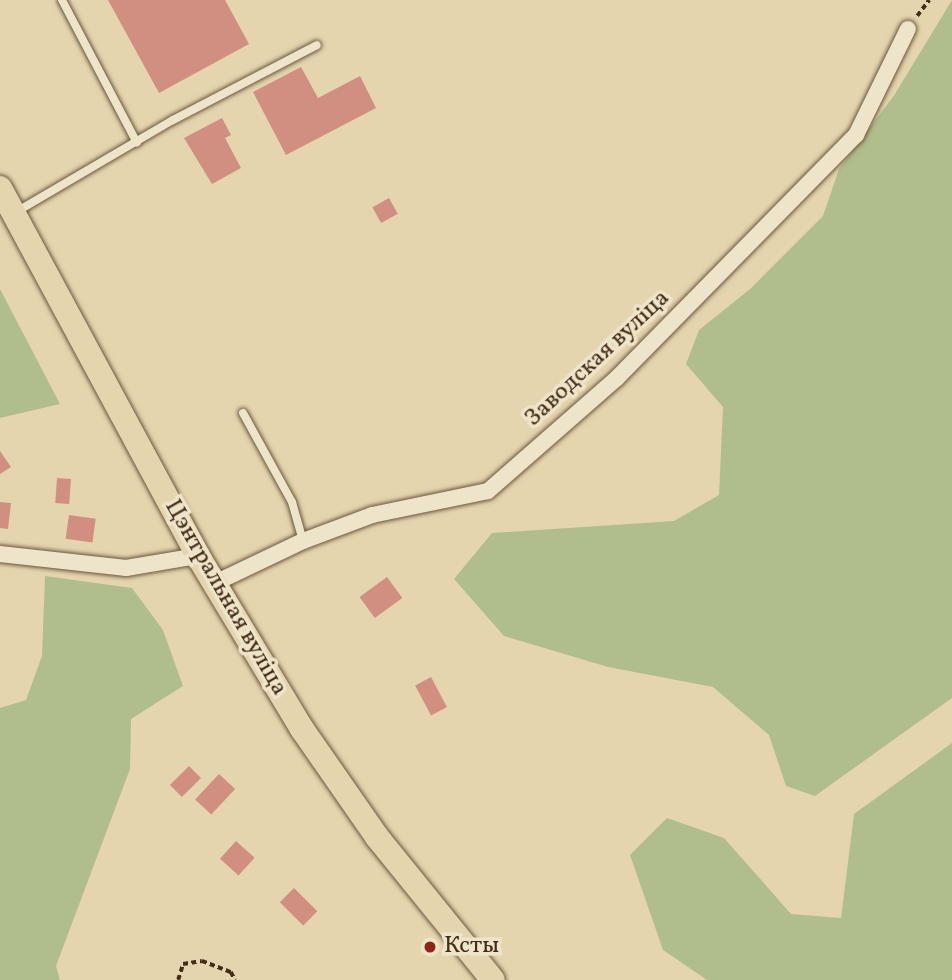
<!DOCTYPE html>
<meta charset="utf-8">
<style>
body{margin:0}
#map{position:relative;width:952px;height:980px;overflow:hidden;background:#e5d5ae;font-family:Vollkorn,serif}
div>[style]{position:absolute}
[style*='--x']{left:calc(var(--x)*1px);top:calc(var(--y)*1px);width:calc(var(--w)*1px);rotate:calc(var(--a)*1deg)}
.green>*{inset:0;background:#b0be8e}
.building>*{inset:0;background:#d08f81;transform-origin:0 0}
.path>*{height:3.5px;margin-top:-1.75px;transform-origin:0;background:repeating-linear-gradient(90deg,#442c19 0 5px,transparent 0 8.5px)}
.roads{filter:drop-shadow(0 0 2px #6c563e) drop-shadow(0 0 2px #6c563e)}
.lane>*{height:8px;margin:-4px;padding:0 4px;transform-origin:4px;border-radius:4px;background:#eee4ca}
.street>*{height:16px;margin:-8px;padding:0 8px;transform-origin:8px;border-radius:8px;background:#eee4ca}
.primary>*{height:24px;margin:-12px;padding:0 12px;transform-origin:12px;border-radius:12px;background:#e5d5ae}
.dots>*{width:19px;height:19px;translate:-50% -50%;box-sizing:border-box;border:4px solid #eee4ca;border-radius:50%}
span{translate:-50% -50%;white-space:nowrap;text-align:center;line-height:1.15;-webkit-text-stroke:7px #eee4ca;paint-order:stroke}
.street-label{font-size:24px;color:#442c19}
.poi-label{font-size:24px;color:#442c19}
.left{translate:0 -50%;text-align:left}
</style>
<div id="map">
<div class="green">
<i style="clip-path:polygon(952px 0,952px 698px,815px 796px,786px 786px,769px 735px,713px 687px,608px 667px,504px 636px,454px 579px,492px 533px,674px 521px,719px 495px,723px 407px,686px 364px,699px 330px,750px 289px,823px 216px,839px 169px,895px 94px)"></i>
<i style="clip-path:polygon(0 289px,60px 404px,0 418px)"></i>
<i style="clip-path:polygon(45px 576px,132px 588px,163px 630px,183px 686px,131px 719px,130px 769px,56px 966px,60px 980px,0 980px,0 708px,26px 700px,42px 656px)"></i>
<i style="clip-path:polygon(952px 743px,952px 980px,707px 980px,663px 950px,630px 855px,667px 818px,724px 838px,791px 914px,841px 918px,854px 814px)"></i>
</div>
<div class="building">
<i style="clip-path:polygon(108px 0,225px 0,249px 44px,159px 93px)"></i>
<i style="clip-path:polygon(301px 67px,318px 98px,360px 76px,376px 108px,286px 155px,253px 92px)"></i>
<i style="clip-path:polygon(222px 118px,231px 135px,225px 138px,241px 168px,212px 184px,184px 138px)"></i>
<i style="left:389px;top:198px;width:18px;height:19px;rotate:61deg"></i>
<i style="clip-path:polygon(0 451px,11px 467px,0 474px)"></i>
<i style="left:57px;top:478px;width:14px;height:25px;rotate:4deg"></i>
<i style="clip-path:polygon(0 502px,11px 503px,8px 529px,0 528px)"></i>
<i style="left:69px;top:515px;width:27px;height:24px;rotate:8deg"></i>
<i style="left:387px;top:577px;width:26px;height:34px;rotate:54deg"></i>
<i style="left:431px;top:677px;width:34px;height:18px;rotate:62deg"></i>
<i style="left:189px;top:766px;width:17px;height:27px;rotate:45deg"></i>
<i style="left:219px;top:774px;width:22px;height:35px;rotate:43deg"></i>
<i style="left:236px;top:841px;width:25px;height:24px;rotate:42deg"></i>
<i style="left:294px;top:888px;width:33px;height:20px;rotate:45deg"></i>
</div>
<div class="path">
<i style="--x:917;--y:16;--w:20;--a:-53"></i>
<i style="--x:178;--y:980;--w:17;--a:-73"></i>
<i style="--x:183;--y:964;--w:19;--a:-9"></i>
<i style="--x:202;--y:961;--w:31;--a:21"></i>
<i style="--x:231;--y:972;--w:9;--a:63"></i>
</div>
<div class="roads">
<div class="lane">
<i style="--x:62;--y:0;--w:161;--a:62.3"></i>
<i style="--x:16;--y:212;--w:182;--a:-30.4"></i>
<i style="--x:173;--y:120;--w:162;--a:-27.5"></i>
<i style="--x:243;--y:413;--w:102;--a:61.2"></i>
<i style="--x:292;--y:502;--w:41;--a:74.2"></i>
</div>
<div class="street">
<i style="--x:0;--y:554;--w:127;--a:6.3"></i>
<i style="--x:126;--y:568;--w:73;--a:-9.5"></i>
<i style="--x:215;--y:583;--w:98;--a:-25.5"></i>
<i style="--x:303;--y:541;--w:74;--a:-20.6"></i>
<i style="--x:372;--y:515;--w:118;--a:-11.7"></i>
<i style="--x:488;--y:491;--w:171;--a:-41.2"></i>
<i style="--x:617;--y:378;--w:341;--a:-45.5"></i>
<i style="--x:856;--y:135;--w:118;--a:-63.9"></i>
</div>
<div class="primary">
<i style="--x:0;--y:188;--w:418;--a:61.7"></i>
<i style="--x:198;--y:556;--w:202;--a:59"></i>
<i style="--x:302;--y:729;--w:131;--a:55.2"></i>
<i style="--x:377;--y:837;--w:184;--a:51"></i>
</div>
</div>
<div class="dots">
<i style="left:430px;top:947px;background:#8f2418"></i>
</div>
<div class="street-label">
<span style="left:598px;top:359px;rotate:-43deg">Заводская вуліца</span>
<span style="left:225px;top:598px;rotate:60deg">Цэнтральная вуліца</span>
</div>
<div class="poi-label">
<span class="left" style="left:444px;top:947px">Ксты</span>
</div>
</div>
